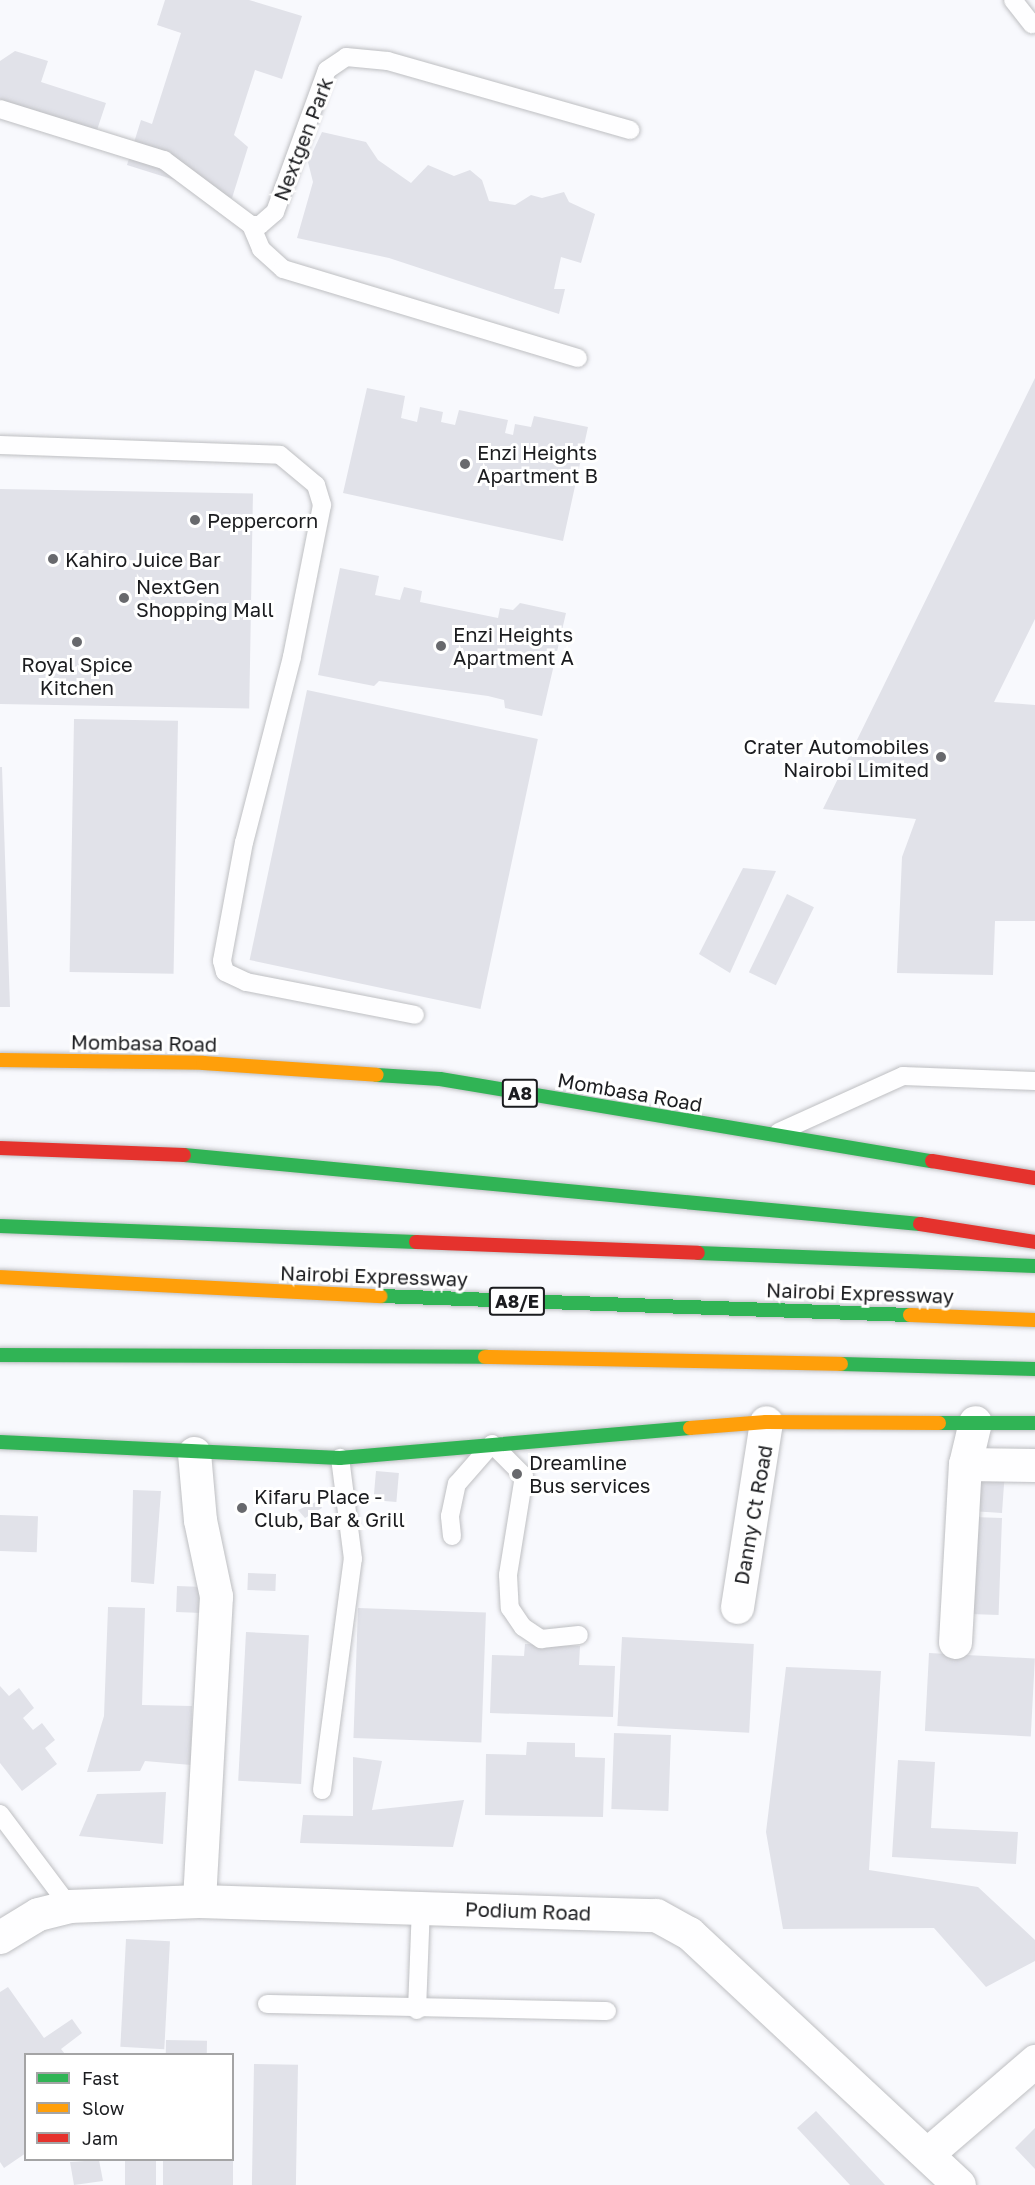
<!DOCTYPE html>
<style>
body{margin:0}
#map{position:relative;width:1035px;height:2185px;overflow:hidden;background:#f8f9fd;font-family:"Golos Text",sans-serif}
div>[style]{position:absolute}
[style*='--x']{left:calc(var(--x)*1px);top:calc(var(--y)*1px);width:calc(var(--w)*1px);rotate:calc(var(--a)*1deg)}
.building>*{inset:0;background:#e1e2e9;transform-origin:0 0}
.roads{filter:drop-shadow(0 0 2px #bebfc2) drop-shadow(0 0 2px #bebfc2)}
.lane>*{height:18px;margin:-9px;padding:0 9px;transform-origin:9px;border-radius:9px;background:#fefeff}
.street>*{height:33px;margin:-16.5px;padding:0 16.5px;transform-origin:16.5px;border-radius:16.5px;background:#fefeff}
.fast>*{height:14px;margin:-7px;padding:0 7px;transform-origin:7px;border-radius:7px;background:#30b455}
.slow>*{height:14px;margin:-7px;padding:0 7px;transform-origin:7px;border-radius:7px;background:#ff9f0a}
.jam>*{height:14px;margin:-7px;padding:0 7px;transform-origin:7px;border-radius:7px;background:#e5322d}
.dots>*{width:16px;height:16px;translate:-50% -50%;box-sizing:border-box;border:3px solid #fff;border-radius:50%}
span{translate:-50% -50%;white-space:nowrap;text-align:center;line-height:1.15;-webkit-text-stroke:6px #fff;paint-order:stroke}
.shield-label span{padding:2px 4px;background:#fff;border:2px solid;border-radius:4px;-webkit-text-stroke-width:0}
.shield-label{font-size:18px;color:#1b1c1f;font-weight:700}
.street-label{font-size:20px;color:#1b1c1f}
.poi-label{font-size:20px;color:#1b1c1f}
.left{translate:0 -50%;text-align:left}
.right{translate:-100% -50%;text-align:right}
.legend{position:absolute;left:24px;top:2053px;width:210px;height:108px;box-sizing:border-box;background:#fff;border:2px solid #a4a4a5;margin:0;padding:8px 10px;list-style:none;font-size:18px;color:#1b1c1f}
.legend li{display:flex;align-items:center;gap:12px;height:30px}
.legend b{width:30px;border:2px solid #a4a4a5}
</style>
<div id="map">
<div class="building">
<i style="clip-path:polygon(165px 0,249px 0,302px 16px,282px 79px,255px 70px,234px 135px,248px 147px,232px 198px,127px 165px,141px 120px,152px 124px,181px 33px,157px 25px)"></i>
<i style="clip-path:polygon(15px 51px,48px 61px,41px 82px,106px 103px,92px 145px,0 116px,0 61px)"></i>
<i style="clip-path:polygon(322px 132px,366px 142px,378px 160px,411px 183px,428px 165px,454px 176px,470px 170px,482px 180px,489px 201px,515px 205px,531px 195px,542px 198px,564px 192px,569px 202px,595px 214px,581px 263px,561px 257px,554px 289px,565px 289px,559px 314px,389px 258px,297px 238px,313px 182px,308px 162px)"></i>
<i style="clip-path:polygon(1035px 378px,1035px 619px,994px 702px,1035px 705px,1035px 921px,995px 921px,993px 975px,897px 973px,902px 857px,916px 819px,823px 809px)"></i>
<i style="clip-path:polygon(367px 388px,405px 396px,401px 418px,417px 422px,420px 407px,443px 412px,441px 422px,455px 425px,459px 410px,508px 420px,505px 433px,513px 435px,515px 424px,531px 427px,534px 416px,588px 427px,563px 541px,343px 493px)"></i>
<i style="left:0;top:489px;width:253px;height:215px;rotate:1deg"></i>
<i style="clip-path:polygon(340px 568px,379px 576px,375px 595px,400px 600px,404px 587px,422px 591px,420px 602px,498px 618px,500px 608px,513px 610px,520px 603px,566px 613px,542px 716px,505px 708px,504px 700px,488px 696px,379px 681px,374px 686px,318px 675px)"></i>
<i style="left:307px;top:690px;width:236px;height:276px;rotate:12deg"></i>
<i style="left:74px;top:719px;width:104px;height:253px;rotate:1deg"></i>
<i style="clip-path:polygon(0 767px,2px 767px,10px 1007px,0 1007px)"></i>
<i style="clip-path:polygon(743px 868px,776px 871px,730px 973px,699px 954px)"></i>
<i style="left:787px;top:894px;width:30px;height:87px;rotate:26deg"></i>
<i style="left:974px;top:1469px;width:31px;height:42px;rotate:4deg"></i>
<i style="left:376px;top:1471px;width:23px;height:29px;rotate:5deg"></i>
<i style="clip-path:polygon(133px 1490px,161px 1491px,154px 1584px,131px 1582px)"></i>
<i style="clip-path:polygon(318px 1501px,322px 1508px,305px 1518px,298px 1510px)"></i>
<i style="left:0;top:1515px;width:38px;height:36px;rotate:2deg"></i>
<i style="left:973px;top:1517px;width:29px;height:97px;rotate:2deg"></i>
<i style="left:248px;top:1573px;width:28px;height:17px;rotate:2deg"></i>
<i style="left:177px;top:1586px;width:26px;height:26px;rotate:2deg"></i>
<i style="clip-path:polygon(108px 1607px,145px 1608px,142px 1705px,192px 1706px,191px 1765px,145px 1761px,140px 1771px,87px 1772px,104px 1716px)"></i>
<i style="left:358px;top:1608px;width:128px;height:130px;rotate:2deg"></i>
<i style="left:246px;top:1632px;width:63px;height:149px;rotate:3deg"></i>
<i style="left:622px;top:1637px;width:132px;height:89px;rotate:3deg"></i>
<i style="clip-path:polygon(525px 1644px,580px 1646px,579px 1665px,615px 1666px,613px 1717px,490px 1713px,492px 1655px,524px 1656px)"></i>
<i style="left:929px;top:1653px;width:106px;height:78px;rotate:3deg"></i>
<i style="clip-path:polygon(786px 1667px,881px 1671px,869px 1870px,978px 1887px,1035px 1940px,1035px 1961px,986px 1987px,934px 1928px,783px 1929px,766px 1832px)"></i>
<i style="clip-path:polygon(0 1686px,9px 1696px,19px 1688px,34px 1708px,23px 1718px,33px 1730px,42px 1723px,55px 1740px,45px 1748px,57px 1764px,22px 1791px,0 1763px)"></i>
<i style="left:614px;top:1733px;width:57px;height:76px;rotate:2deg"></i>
<i style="clip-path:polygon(527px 1742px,575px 1743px,575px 1757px,605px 1758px,603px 1817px,485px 1815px,486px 1754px,526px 1755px)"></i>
<i style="clip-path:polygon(353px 1757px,382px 1761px,372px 1810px,464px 1800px,453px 1847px,300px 1843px,303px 1815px,353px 1816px)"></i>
<i style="clip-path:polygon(898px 1760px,935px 1762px,931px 1828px,1018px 1832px,1016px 1864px,892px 1857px)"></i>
<i style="clip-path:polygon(166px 1792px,163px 1844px,79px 1836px,97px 1794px)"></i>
<i style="left:126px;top:1939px;width:44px;height:108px;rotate:3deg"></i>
<i style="clip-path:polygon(8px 1987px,44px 2038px,72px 2019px,82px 2033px,61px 2049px,65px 2054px,26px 2054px,26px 2153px,4px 2168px,0 2162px,0 1992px)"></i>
<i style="left:166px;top:2040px;width:41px;height:14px;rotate:1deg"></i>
<i style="left:254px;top:2064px;width:44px;height:121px;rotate:1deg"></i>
<i style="clip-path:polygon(816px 2111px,885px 2185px,850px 2185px,797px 2128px)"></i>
<i style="clip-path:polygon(1035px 2128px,1035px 2169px,1015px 2148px)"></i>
<i style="clip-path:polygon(99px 2160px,103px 2181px,74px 2185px,70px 2162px)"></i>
<i style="left:125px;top:2160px;width:31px;height:25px"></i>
<i style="left:163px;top:2160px;width:70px;height:25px"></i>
</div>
<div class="roads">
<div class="lane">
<i style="--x:1013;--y:0;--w:31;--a:52"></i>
<i style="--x:0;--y:109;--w:172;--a:17.3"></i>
<i style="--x:164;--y:160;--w:109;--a:36.8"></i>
<i style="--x:251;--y:225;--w:9;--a:0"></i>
<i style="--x:260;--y:225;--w:20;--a:-41"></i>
<i style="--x:275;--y:212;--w:151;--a:-69.9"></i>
<i style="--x:327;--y:70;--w:23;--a:-34"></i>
<i style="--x:346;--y:57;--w:42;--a:5.4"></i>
<i style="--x:388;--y:61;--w:252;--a:15.9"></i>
<i style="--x:251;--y:225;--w:26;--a:67"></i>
<i style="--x:261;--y:249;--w:30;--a:42"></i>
<i style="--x:283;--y:269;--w:308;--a:16.8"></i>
<i style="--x:0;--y:445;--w:280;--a:2"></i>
<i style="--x:280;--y:455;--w:47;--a:39.8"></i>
<i style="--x:316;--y:485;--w:21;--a:73"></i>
<i style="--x:322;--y:505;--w:155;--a:101.2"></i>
<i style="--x:292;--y:657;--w:191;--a:104.5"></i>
<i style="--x:244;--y:842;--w:121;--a:100.5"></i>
<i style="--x:222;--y:961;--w:11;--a:75"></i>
<i style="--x:225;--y:972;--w:23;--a:25"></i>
<i style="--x:246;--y:982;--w:172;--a:11"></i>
<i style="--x:779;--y:1132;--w:136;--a:-24.3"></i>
<i style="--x:903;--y:1076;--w:132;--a:2.2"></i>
<i style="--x:452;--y:1536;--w:20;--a:-96"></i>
<i style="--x:450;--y:1516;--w:33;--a:-78"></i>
<i style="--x:457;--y:1484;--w:53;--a:-48.8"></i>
<i style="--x:492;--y:1444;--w:45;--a:45"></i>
<i style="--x:524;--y:1476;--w:100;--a:99.2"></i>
<i style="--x:508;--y:1575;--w:33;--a:87"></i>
<i style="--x:510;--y:1608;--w:23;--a:56"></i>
<i style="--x:523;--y:1627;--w:22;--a:34"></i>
<i style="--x:541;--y:1639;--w:38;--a:-6"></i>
<i style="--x:322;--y:1790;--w:233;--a:-82.4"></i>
<i style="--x:353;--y:1559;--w:102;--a:-97.3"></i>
<i style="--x:0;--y:1814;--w:115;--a:53.1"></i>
<i style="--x:267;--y:2004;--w:340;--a:1.2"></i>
<i style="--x:417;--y:2010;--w:102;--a:-87.8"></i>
</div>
<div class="street">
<i style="--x:194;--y:1453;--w:67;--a:84.9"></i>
<i style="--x:200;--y:1520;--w:78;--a:78.1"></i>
<i style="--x:216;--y:1596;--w:305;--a:93.2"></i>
<i style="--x:965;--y:1464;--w:70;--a:0.8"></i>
<i style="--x:737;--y:1607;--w:187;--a:-81.1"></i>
<i style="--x:955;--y:1642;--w:178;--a:-86.8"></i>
<i style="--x:965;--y:1464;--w:43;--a:-76.6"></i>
<i style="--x:0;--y:1937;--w:44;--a:-31.2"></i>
<i style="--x:38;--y:1914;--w:32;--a:-14"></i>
<i style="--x:69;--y:1906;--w:130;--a:-2.2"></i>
<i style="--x:199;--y:1901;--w:457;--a:1.8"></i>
<i style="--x:656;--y:1915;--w:38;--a:29"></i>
<i style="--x:689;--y:1933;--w:369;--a:43"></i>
<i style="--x:927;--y:2154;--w:143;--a:-40.7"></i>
</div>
<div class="fast">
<i style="--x:377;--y:1075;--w:63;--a:3.6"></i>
<i style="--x:440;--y:1079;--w:499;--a:9.5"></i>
<i style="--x:184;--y:1155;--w:739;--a:5.36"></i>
<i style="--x:0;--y:1226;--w:416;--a:2.2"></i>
<i style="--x:698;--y:1253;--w:337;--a:2.2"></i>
<i style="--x:381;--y:1296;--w:529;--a:2.06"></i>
<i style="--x:0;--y:1355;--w:485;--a:0.2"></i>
<i style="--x:841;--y:1364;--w:194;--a:1.5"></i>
<i style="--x:939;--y:1423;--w:96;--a:0"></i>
<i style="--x:0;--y:1442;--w:340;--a:2.7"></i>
<i style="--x:340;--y:1458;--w:351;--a:-4.9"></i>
</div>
<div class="slow">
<i style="--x:0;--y:1060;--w:203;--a:0.8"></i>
<i style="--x:203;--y:1063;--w:174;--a:3.9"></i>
<i style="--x:0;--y:1277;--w:381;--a:2.9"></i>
<i style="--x:910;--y:1315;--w:125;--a:2.3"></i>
<i style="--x:485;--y:1357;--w:356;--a:1.1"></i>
<i style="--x:690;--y:1428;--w:76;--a:-4.5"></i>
<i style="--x:766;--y:1422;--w:173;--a:0.3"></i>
</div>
<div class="jam">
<i style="--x:0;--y:1148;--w:184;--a:2.2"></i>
<i style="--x:932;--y:1161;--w:104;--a:9.4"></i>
<i style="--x:920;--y:1224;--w:116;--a:8.9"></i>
<i style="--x:416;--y:1242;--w:282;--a:2.2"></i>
</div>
</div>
<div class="dots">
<i style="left:465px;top:464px;background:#68696d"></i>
<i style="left:195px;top:520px;background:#68696d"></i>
<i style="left:53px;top:559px;background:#68696d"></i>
<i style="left:124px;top:598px;background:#68696d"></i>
<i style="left:77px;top:642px;background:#68696d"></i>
<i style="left:441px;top:646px;background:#68696d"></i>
<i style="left:941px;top:757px;background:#68696d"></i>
<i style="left:517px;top:1474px;background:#68696d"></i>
<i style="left:242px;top:1508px;background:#68696d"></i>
</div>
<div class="shield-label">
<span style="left:520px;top:1093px">A8</span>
<span style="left:517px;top:1301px">A8/E</span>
</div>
<div class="street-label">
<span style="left:303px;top:139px;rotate:-69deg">Nextgen Park</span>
<span style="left:144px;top:1043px;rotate:1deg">Mombasa Road</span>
<span style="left:630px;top:1092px;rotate:10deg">Mombasa Road</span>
<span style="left:374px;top:1276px;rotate:2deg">Nairobi Expressway</span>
<span style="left:860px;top:1293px;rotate:2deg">Nairobi Expressway</span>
<span style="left:753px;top:1515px;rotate:-80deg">Danny Ct Road</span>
<span style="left:528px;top:1911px;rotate:2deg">Podium Road</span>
</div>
<div class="poi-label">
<span class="left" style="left:477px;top:464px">Enzi Heights<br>Apartment B</span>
<span class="left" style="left:207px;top:520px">Peppercorn</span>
<span class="left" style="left:65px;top:559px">Kahiro Juice Bar</span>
<span class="left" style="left:136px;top:598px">NextGen<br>Shopping Mall</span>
<span class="left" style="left:453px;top:646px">Enzi Heights<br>Apartment A</span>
<span style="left:77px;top:676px">Royal Spice<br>Kitchen</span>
<span class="right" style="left:929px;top:758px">Crater Automobiles<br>Nairobi Limited</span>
<span class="left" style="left:529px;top:1474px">Dreamline<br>Bus services</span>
<span class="left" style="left:254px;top:1508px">Kifaru Place -<br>Club, Bar &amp; Grill</span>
</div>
<ul class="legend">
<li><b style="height:8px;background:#30b455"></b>Fast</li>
<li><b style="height:8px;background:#ff9f0a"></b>Slow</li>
<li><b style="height:8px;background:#e5322d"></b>Jam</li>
</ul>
</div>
